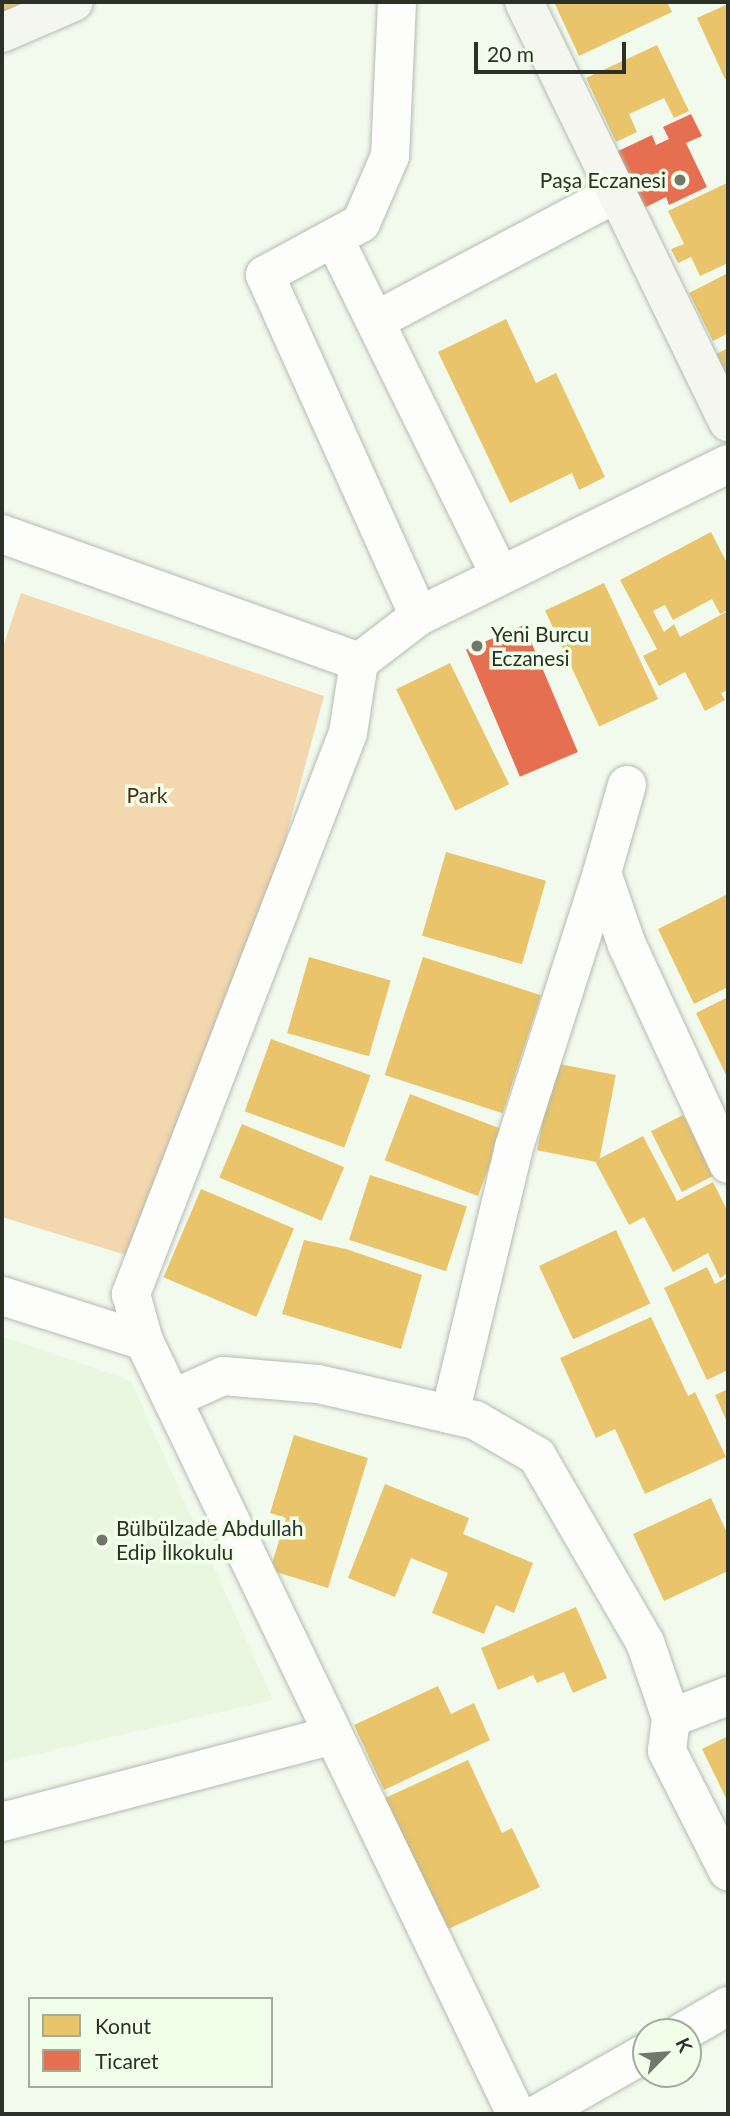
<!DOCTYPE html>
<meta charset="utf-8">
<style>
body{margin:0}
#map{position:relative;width:730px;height:2116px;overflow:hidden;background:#f2faee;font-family:Lato,sans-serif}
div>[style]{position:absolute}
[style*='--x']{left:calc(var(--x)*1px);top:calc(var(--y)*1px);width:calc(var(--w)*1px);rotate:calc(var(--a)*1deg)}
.built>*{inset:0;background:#e8f7e0}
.green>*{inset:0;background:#f3d7af}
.homes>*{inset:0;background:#e9c46a;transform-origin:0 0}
.shops>*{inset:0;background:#e76f51;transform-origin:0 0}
.roads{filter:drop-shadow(0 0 2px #b4bbb1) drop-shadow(0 0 2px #b4bbb1)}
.street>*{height:38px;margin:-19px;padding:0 19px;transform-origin:19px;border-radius:19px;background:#fdfefc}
.secondary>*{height:38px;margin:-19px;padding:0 19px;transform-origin:19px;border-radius:19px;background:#f5f6f0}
.dots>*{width:19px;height:19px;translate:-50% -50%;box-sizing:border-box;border:4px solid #f0feea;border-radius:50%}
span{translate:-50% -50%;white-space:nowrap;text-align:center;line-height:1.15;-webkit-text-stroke:7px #f0feea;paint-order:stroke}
.poi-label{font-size:21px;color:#2b3127}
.right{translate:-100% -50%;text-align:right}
.left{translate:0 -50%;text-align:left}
.park-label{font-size:21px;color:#4f3311}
.frame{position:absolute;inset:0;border:4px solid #2b3127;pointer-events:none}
.legend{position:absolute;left:28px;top:1997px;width:245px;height:91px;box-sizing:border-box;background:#f0feea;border:2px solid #a1ac9c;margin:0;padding:9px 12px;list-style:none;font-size:21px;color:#2b3127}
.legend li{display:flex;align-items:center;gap:14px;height:35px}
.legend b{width:35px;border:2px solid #a1ac9c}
.north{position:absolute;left:632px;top:2018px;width:70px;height:70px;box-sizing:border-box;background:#f0feea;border:2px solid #a1ac9c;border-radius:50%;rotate:65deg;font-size:19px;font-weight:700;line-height:28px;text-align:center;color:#2b3127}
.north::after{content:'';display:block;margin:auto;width:24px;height:32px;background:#71776d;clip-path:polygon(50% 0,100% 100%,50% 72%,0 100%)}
.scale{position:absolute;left:474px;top:42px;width:152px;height:32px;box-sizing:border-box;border:4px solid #2b3127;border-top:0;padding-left:9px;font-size:21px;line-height:24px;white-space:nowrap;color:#2b3127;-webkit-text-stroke:5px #f0feea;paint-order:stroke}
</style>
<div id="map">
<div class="built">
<i style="clip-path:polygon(2px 1336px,131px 1381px,273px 1700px,2px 1762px)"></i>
</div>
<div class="green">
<i style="clip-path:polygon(21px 593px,324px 696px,235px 1025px,126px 1255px,2px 1217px,2px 650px)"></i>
</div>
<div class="homes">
<i style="clip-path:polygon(2px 2px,54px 2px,2px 25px)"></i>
<i style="clip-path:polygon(554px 2px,667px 2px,672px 12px,579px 56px)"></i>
<i style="clip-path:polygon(728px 4px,728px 78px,725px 79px,697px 18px)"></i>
<i style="clip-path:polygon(657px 45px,689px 111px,674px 118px,664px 98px,629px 114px,637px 132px,616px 142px,586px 78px)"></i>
<i style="clip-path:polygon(727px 183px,728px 263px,700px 276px,691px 257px,678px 263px,671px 249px,684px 244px,668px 211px)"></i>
<i style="clip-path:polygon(728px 273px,728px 333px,713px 341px,689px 293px)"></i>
<i style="clip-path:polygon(506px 319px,536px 383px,556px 373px,605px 477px,579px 490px,572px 473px,510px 503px,438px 352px)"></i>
<i style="clip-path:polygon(728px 348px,728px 385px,714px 355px)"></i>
<i style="clip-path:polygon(711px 532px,728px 565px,728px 610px,720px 614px,712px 599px,673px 620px,665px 605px,653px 611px,664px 632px,674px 624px,680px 637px,728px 611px,728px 690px,721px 693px,725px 700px,705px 711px,685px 672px,659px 686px,643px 656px,657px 649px,620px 580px)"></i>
<i style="left:604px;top:583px;width:128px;height:65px;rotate:65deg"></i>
<i style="left:450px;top:663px;width:135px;height:60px;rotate:64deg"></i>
<i style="left:446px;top:852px;width:104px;height:87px;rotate:16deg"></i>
<i style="clip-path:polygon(728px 894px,728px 987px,694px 1004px,658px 929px)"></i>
<i style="left:309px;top:957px;width:85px;height:79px;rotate:16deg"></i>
<i style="left:423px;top:957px;width:124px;height:124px;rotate:18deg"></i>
<i style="clip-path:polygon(728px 997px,728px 1079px,696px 1013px)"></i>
<i style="left:271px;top:1039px;width:106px;height:77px;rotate:20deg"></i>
<i style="left:554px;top:1063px;width:63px;height:89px;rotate:11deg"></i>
<i style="left:410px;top:1094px;width:100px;height:71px;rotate:21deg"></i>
<i style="left:683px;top:1115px;width:68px;height:36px;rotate:63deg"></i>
<i style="left:242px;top:1124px;width:111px;height:58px;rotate:23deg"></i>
<i style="clip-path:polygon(643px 1136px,677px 1201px,713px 1182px,728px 1212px,728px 1273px,720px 1278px,708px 1253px,673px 1272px,644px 1217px,629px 1225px,595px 1161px)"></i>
<i style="left:370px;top:1175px;width:102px;height:68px;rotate:18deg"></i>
<i style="left:201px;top:1189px;width:101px;height:96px;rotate:23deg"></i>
<i style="left:616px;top:1230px;width:81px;height:85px;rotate:65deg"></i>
<i style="clip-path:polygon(304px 1240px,346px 1249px,422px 1275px,401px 1349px,282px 1314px)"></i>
<i style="clip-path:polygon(707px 1267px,715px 1284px,728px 1277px,728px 1370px,707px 1380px,664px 1288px)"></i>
<i style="clip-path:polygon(651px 1317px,688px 1396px,695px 1392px,726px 1457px,645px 1494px,615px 1429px,596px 1438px,560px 1358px)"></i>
<i style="clip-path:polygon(728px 1389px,728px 1424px,715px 1395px)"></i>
<i style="clip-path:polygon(294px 1435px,368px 1458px,328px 1588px,270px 1570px,286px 1518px,270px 1513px)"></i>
<i style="clip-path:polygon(385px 1484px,469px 1518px,463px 1534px,533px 1563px,514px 1613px,496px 1605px,484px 1634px,432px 1613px,448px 1573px,411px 1558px,395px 1597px,348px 1578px)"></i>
<i style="clip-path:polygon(711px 1498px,728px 1535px,728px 1571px,664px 1601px,633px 1534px)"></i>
<i style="clip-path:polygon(576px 1607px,607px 1678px,573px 1693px,564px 1672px,537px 1683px,533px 1675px,498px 1690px,481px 1648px)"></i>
<i style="clip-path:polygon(438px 1686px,451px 1714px,474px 1703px,490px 1740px,384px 1790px,354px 1725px)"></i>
<i style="clip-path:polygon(728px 1736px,728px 1802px,702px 1749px)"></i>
<i style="clip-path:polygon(468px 1760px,502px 1833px,512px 1828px,540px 1887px,444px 1931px,383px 1799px)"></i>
</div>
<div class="shops">
<i style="clip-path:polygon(691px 114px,702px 136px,686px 143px,707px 187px,669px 205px,666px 197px,640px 210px,614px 153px,652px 135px,656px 145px,669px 139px,663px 127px)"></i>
<i style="left:524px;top:625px;width:138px;height:63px;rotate:67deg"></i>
</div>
<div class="roads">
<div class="street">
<i style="--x:397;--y:2;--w:154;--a:92.6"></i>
<i style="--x:390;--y:156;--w:73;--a:113.4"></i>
<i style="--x:361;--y:223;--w:109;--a:151.6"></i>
<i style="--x:265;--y:275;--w:374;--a:65.7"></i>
<i style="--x:334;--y:238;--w:374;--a:63.8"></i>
<i style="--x:375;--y:321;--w:274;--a:-27.9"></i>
<i style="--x:2;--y:534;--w:379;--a:19.7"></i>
<i style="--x:359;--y:662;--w:72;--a:98.8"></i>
<i style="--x:348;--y:733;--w:602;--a:111.15"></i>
<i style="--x:131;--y:1294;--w:49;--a:74.5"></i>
<i style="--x:144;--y:1341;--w:149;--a:-162.4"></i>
<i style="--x:359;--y:662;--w:76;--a:-37.5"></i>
<i style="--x:419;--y:616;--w:344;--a:-26.2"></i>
<i style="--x:627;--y:785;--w:91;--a:105.9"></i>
<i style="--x:602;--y:873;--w:76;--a:70.9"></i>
<i style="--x:627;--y:945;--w:241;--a:65.2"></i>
<i style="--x:144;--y:1341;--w:858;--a:64.3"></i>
<i style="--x:172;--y:1399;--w:56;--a:-24.3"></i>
<i style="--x:223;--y:1376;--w:95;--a:4.8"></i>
<i style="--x:318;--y:1384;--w:161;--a:12.9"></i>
<i style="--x:475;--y:1420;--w:72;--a:30.1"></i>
<i style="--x:537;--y:1456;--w:215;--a:59.9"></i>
<i style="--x:645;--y:1642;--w:80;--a:71.1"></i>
<i style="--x:671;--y:1718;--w:33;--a:97"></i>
<i style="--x:667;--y:1751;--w:135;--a:63.1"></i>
<i style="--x:450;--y:1414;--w:275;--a:-76.5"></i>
<i style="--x:514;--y:1147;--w:288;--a:-72.2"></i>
<i style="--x:671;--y:1718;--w:61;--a:-21.1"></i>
<i style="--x:2;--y:1822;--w:342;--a:-14.7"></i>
<i style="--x:683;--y:2032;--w:52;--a:-30"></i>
<i style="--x:538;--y:2114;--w:124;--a:-29.5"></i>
</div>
<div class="secondary">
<i style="--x:524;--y:2;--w:467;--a:64.1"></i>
<i style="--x:2;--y:33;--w:78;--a:-23.3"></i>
</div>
</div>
<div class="dots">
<i style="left:680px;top:180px;background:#71776d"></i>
<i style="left:477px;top:646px;background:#71776d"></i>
<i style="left:102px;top:1540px;background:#71776d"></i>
</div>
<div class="poi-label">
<span class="right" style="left:666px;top:180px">Paşa Eczanesi</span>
<span class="left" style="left:491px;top:646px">Yeni Burcu<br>Eczanesi</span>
<span class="left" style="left:116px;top:1540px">Bülbülzade Abdullah<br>Edip İlkokulu</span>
</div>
<div class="park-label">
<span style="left:147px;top:795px">Park</span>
</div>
<div class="frame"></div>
<ul class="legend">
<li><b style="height:19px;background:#e9c46a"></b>Konut</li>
<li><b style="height:19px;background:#e76f51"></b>Ticaret</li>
</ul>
<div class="north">K</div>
<div class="scale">20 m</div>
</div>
